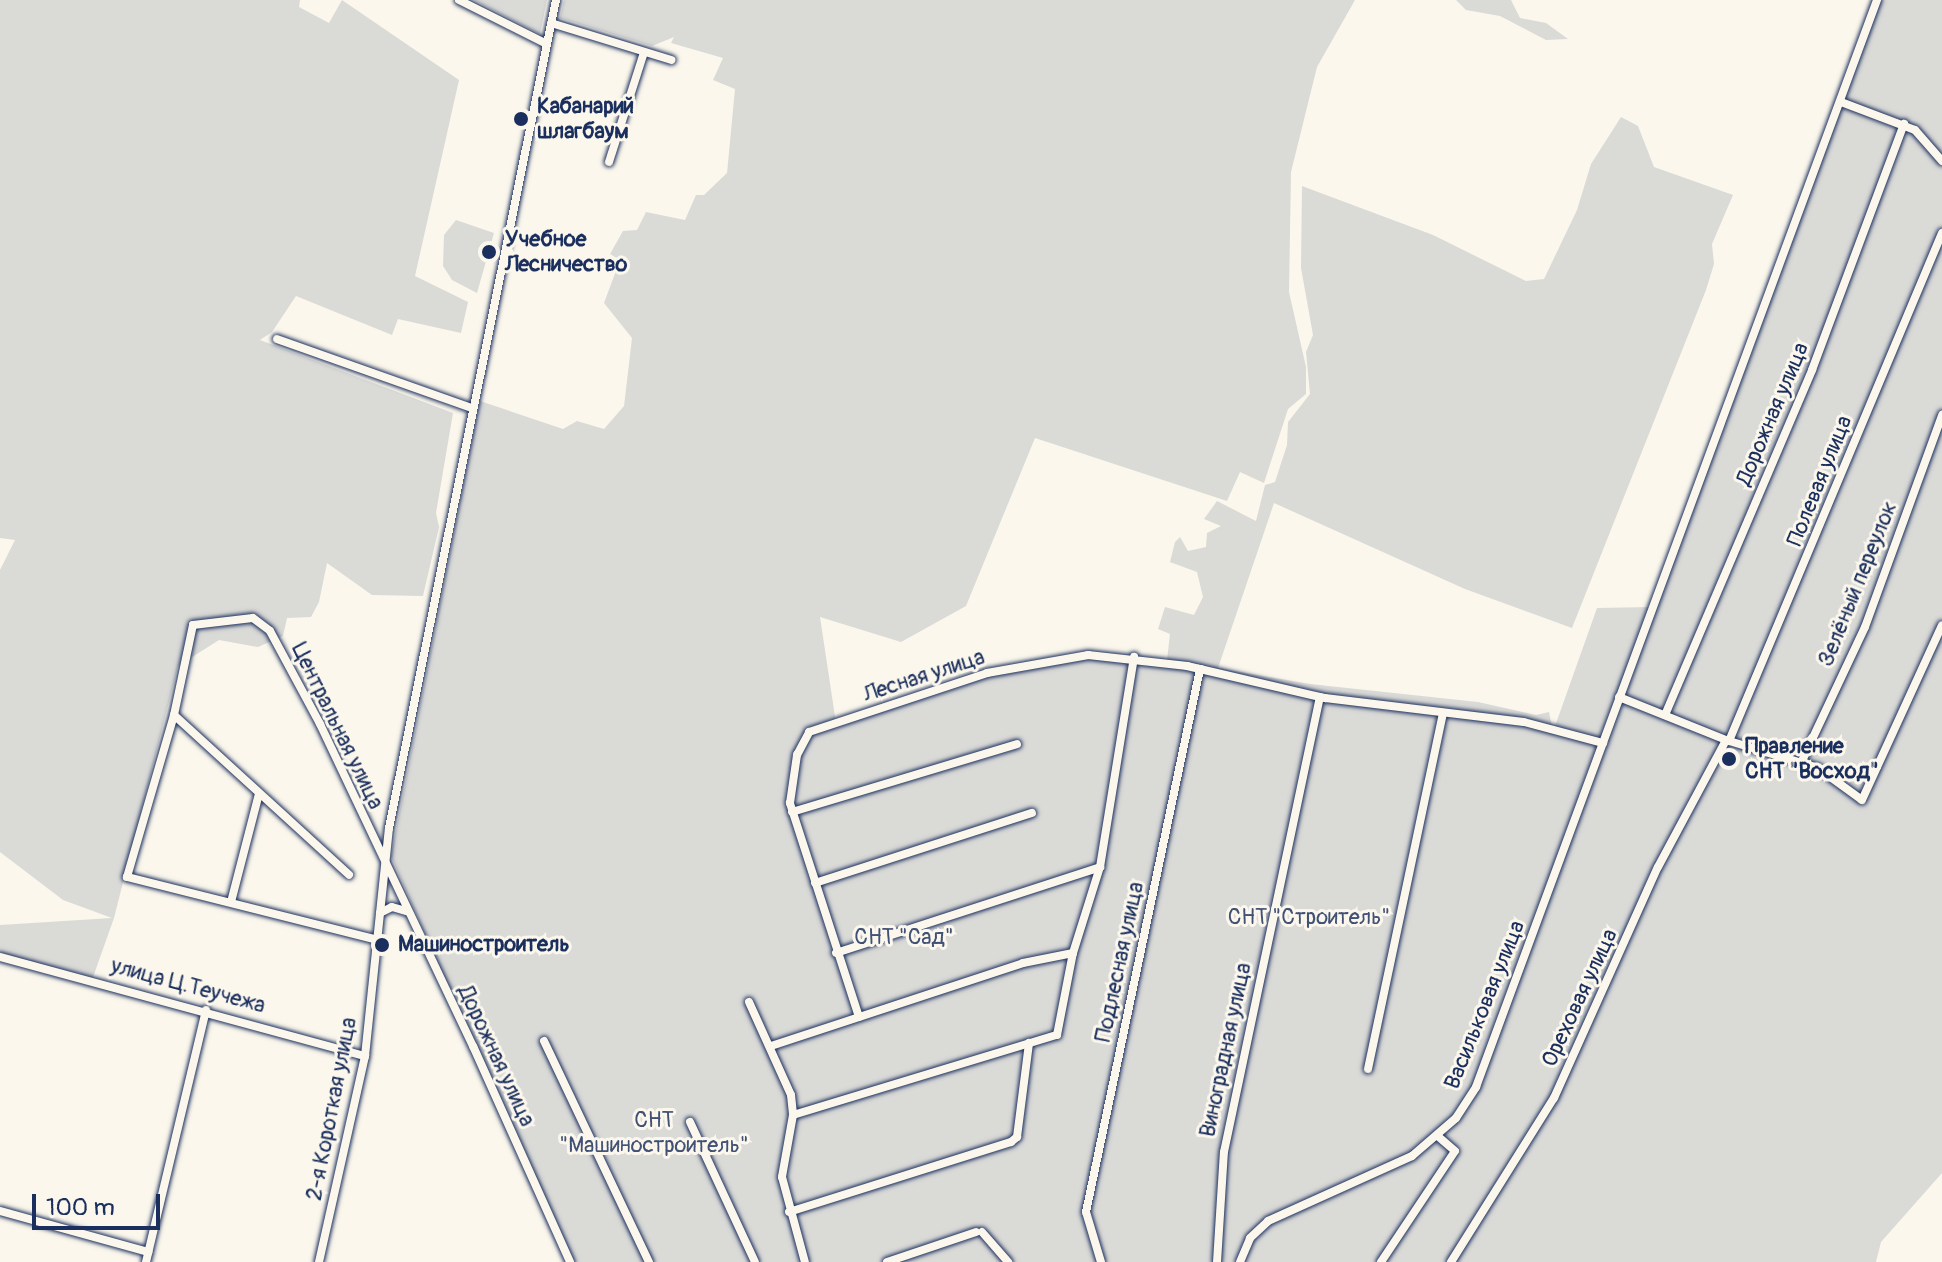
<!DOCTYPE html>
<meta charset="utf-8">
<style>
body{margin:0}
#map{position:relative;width:1942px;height:1262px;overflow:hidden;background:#fbf7ec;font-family:Pangolin,sans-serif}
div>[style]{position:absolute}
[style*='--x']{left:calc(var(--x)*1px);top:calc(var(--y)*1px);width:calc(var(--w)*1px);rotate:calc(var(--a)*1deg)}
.green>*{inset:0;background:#dadad7}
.roads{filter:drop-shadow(0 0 2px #1b2f5e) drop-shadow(0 0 2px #1b2f5e)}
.minor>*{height:8px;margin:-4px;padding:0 4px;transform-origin:4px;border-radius:4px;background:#fbf7ec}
.dots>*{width:22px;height:22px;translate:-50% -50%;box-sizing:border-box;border:4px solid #fbf7ec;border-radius:50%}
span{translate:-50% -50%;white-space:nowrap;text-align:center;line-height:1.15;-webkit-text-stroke:6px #fbf7ec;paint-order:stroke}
.poi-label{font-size:22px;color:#1b2f5e;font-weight:700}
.left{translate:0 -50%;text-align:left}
.street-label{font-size:22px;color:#1b2f5e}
.park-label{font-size:22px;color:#415176}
.scale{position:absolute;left:32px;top:1194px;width:128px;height:36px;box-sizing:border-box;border:4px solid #1b2f5e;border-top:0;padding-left:10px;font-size:24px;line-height:28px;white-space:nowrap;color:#1b2f5e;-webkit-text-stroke:6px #fbf7ec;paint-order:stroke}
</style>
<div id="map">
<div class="green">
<i style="clip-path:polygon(0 0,300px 0,299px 7px,329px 23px,342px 0,459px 80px,415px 276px,468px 302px,461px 333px,398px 319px,392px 335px,296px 296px,272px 332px,260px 340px,453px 413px,436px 513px,439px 527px,423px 596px,372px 595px,327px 563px,319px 602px,311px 617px,287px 618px,283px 636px,258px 647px,219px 640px,178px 666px,114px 918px,92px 980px,0 957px,0 925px,112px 918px,63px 900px,0 852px,0 570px,15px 540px,0 538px)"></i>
<i style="clip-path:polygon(474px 0,547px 0,540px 34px)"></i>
<i style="clip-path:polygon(564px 0,1355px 0,1317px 67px,1291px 172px,1289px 292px,1306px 367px,1306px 394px,1288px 409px,1264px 483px,1240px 472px,1227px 501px,1035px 438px,966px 606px,901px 642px,820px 617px,836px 723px,987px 673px,1050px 661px,1129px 656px,1325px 698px,1554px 729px,1597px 608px,1652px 607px,1877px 0,1942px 0,1942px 1173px,1881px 1242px,1876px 1262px,570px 1262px,391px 856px,480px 401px,563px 429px,577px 421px,604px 429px,624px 406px,632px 338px,604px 303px,620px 260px,610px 254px,623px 231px,637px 230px,646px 212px,685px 220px,696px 195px,704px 195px,727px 173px,735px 89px,713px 80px,723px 58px,671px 43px,674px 37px,652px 46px,560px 18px)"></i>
<i style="clip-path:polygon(1456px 0,1511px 0,1520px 18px,1546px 23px,1568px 39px,1546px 40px,1500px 16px,1466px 10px)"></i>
<i style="clip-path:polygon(1621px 117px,1638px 126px,1654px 167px,1733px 195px,1712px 244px,1714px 264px,1706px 290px,1572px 628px,1465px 589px,1274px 503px,1218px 668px,1310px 684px,1478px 702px,1536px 715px,1549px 712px,1552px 727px,1325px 696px,1167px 660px,1170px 634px,1158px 629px,1165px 607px,1194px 615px,1203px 597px,1197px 572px,1170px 562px,1175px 542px,1180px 537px,1188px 551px,1206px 547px,1207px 533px,1221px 526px,1204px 519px,1217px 501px,1256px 521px,1265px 485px,1275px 482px,1287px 445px,1288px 422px,1310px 394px,1306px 352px,1313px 335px,1301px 268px,1302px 186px,1433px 235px,1526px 281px,1544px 279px,1577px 210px,1591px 164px)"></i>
<i style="clip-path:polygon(456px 220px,494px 233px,477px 293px,452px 280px,443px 266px,444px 235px)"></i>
</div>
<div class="roads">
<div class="minor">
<i style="--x:459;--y:0;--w:98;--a:26.6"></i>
<i style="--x:551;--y:23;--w:126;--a:17.1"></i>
<i style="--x:1841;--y:102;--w:79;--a:20.7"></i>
<i style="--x:1915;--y:130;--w:41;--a:48.9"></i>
<i style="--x:609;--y:162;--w:115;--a:-72.3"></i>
<i style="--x:277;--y:339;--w:207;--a:19.5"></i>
<i style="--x:1619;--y:697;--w:115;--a:21.9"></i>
<i style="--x:1726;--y:740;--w:96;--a:16.9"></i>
<i style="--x:1818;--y:768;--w:54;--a:36"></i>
<i style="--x:1862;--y:800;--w:192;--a:-65.4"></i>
<i style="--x:174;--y:715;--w:237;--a:42.4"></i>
<i style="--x:1665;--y:715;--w:375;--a:-66.9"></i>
<i style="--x:1812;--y:370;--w:263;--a:-69.5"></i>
<i style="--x:1729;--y:741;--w:551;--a:-67.25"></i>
<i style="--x:1801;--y:763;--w:150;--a:-64.8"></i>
<i style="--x:1865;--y:627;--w:226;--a:-70"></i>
<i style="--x:792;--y:812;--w:235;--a:-16.8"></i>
<i style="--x:815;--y:883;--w:228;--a:-17.9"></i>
<i style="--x:231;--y:902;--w:112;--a:-75.5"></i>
<i style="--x:380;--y:913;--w:13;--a:-27"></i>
<i style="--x:392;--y:907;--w:15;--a:16"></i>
<i style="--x:378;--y:940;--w:259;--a:-165.9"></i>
<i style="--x:127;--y:877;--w:169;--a:-73.8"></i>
<i style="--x:174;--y:715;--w:92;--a:-78.1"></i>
<i style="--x:193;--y:625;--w:60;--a:-6.7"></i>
<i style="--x:253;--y:618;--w:21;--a:37"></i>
<i style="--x:270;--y:631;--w:106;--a:61.7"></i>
<i style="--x:320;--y:724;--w:357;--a:64.6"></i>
<i style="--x:473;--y:1046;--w:237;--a:65.8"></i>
<i style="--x:836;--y:953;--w:278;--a:-18"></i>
<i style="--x:0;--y:957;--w:378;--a:15.2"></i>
<i style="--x:749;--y:1002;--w:102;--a:65.7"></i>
<i style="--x:791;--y:1095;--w:20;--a:84"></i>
<i style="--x:793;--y:1115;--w:63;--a:100.1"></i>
<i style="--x:782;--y:1177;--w:88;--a:74.9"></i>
<i style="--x:859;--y:1017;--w:225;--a:-107.9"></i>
<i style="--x:790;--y:803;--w:49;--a:-81.7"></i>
<i style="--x:797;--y:755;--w:26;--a:-62"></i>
<i style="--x:809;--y:732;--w:188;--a:-18.3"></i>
<i style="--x:987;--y:673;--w:103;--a:-10.1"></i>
<i style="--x:1088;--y:655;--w:100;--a:6.3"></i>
<i style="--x:1187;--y:666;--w:142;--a:13.1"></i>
<i style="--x:1325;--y:698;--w:200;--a:6.9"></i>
<i style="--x:1524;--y:722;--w:82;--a:14.9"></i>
<i style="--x:544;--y:1041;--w:245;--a:64.6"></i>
<i style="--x:771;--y:1046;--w:265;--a:-18.2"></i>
<i style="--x:1023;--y:963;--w:51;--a:-11.3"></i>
<i style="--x:1368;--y:1069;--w:364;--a:-78.1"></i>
<i style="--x:793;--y:1115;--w:276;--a:-16.9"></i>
<i style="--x:1057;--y:1035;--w:84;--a:-79"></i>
<i style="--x:1073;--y:953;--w:90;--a:-72.6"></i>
<i style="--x:1100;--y:867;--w:213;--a:-80.8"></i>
<i style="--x:690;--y:1122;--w:154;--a:65.1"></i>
<i style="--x:0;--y:1211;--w:154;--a:15.5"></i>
<i style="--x:789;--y:1212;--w:233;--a:-17.5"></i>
<i style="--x:1011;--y:1142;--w:8;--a:-40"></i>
<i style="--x:1017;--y:1137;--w:95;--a:-82.7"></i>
<i style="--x:982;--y:1232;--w:40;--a:49"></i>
<i style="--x:146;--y:1262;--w:259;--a:-76.6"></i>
<i style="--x:319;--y:1262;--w:211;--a:-77.4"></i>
<i style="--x:365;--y:1056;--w:229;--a:-84"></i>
<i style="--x:389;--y:828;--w:845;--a:-78.6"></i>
<i style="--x:887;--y:1262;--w:94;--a:-18.6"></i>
<i style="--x:1101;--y:1262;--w:52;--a:-106.7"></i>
<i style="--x:1086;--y:1212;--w:555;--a:-78.14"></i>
<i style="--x:1217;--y:1262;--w:110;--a:-86.4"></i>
<i style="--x:1224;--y:1152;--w:465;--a:-78.1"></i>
<i style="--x:1240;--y:1262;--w:26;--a:-67"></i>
<i style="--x:1250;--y:1238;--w:25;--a:-43"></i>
<i style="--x:1268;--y:1221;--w:158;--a:-24.3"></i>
<i style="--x:1412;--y:1156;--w:58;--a:-40.8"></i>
<i style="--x:1456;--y:1118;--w:37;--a:-57"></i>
<i style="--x:1476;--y:1087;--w:1159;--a:-69.75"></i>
<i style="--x:1381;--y:1262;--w:133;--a:-56.3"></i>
<i style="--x:1455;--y:1151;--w:23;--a:-139"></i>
<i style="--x:1451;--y:1262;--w:194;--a:-57.9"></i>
<i style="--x:1554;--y:1098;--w:253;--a:-65.8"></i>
<i style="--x:1658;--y:867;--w:144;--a:-61.8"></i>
</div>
</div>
<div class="dots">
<i style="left:521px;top:119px;background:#1b2f5e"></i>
<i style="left:489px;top:252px;background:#1b2f5e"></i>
<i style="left:1729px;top:759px;background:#1b2f5e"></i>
<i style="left:382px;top:945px;background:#1b2f5e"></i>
</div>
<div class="poi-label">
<span class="left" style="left:537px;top:119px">Кабанарий<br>шлагбаум</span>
<span class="left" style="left:505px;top:252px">Учебное<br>Лесничество</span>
<span class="left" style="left:1745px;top:759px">Правление<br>СНТ "Восход"</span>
<span class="left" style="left:398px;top:945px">Машиностроитель</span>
</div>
<div class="street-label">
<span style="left:1773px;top:414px;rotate:-67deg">Дорожная улица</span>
<span style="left:1820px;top:481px;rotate:-68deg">Полевая улица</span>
<span style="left:1858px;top:584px;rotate:-68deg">Зелёный переулок</span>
<span style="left:924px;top:676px;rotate:-18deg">Лесная улица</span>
<span style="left:337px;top:726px;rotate:64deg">Центральная улица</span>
<span style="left:1120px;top:962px;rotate:-78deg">Подлесная улица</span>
<span style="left:188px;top:986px;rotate:15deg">улица Ц.Теучежа</span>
<span style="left:1580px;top:998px;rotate:-65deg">Ореховая улица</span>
<span style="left:1485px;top:1005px;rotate:-68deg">Васильковая улица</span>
<span style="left:1226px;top:1050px;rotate:-78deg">Виноградная улица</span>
<span style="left:496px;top:1056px;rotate:65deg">Дорожная улица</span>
<span style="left:332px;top:1109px;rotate:-79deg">2-я Короткая улица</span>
</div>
<div class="park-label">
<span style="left:1309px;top:918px">СНТ "Строитель"</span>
<span style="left:904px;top:938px">СНТ "Сад"</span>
<span style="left:654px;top:1133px">СНТ<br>"Машиностроитель"</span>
</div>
<div class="scale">100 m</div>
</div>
